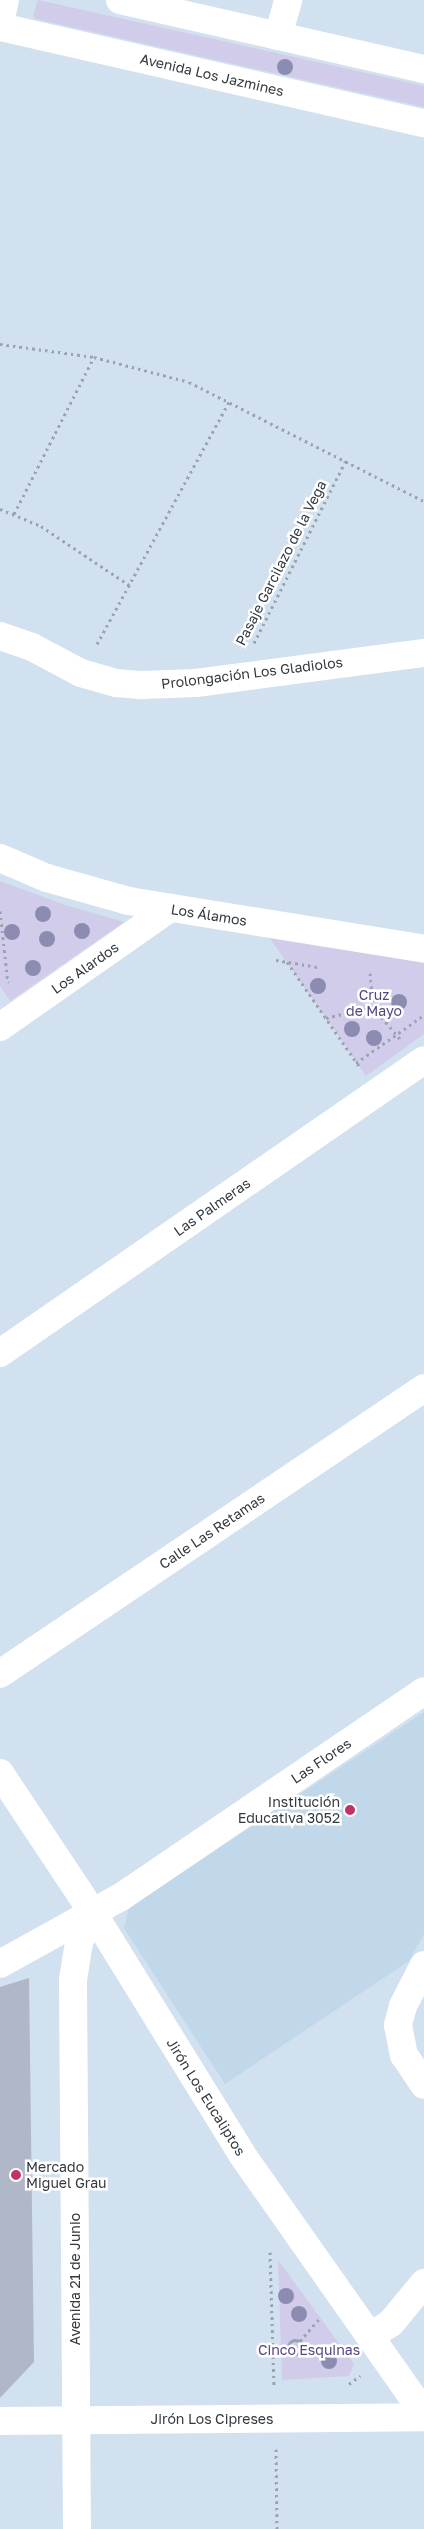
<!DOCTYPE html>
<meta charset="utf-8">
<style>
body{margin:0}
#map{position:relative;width:424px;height:2529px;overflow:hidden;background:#d1e1ef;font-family:"Golos Text",sans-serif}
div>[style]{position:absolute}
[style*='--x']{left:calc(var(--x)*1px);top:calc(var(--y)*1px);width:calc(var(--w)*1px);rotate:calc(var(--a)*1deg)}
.built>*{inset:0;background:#c1d7ea}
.green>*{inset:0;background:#d1ccea}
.building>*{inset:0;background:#b0b7c9}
.path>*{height:3px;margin-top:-1.5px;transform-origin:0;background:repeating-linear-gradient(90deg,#98a4af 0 2.5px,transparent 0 6.5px)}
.path>.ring{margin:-1.5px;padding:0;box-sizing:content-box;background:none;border:3px solid #98a4af;border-radius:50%}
.street>*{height:28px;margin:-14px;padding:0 14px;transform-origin:14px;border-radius:14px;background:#fff}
.secondary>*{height:28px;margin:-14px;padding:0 14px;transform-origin:14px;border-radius:14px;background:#fff}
.trees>*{width:16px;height:16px;margin:-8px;border-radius:50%;background:#8c8cb2}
.dots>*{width:14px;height:14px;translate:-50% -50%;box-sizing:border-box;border:2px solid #fff;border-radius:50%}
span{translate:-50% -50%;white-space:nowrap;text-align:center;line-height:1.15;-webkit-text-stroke:5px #fff;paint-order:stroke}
.street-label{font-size:14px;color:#33393f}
.park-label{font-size:14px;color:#544681}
.poi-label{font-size:14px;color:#33393f}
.right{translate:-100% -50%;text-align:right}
.left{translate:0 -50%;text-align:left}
</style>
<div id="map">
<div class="built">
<i style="clip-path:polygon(424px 1712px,424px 1934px,409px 1961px,225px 2084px,124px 1928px,129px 1908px)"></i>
</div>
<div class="green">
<i style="clip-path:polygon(38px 0,424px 86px,424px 107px,36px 19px,33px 15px)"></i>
<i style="clip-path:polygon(0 881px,65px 905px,124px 922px,10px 1001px,0 986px)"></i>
<i style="clip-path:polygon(269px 937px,424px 961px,424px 1034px,366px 1076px)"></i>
<i style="clip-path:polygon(278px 2260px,354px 2364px,349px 2376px,282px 2380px)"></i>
</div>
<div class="building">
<i style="clip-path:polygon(29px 1978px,34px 2362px,0 2398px,0 1987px)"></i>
</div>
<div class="path">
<i style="--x:0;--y:344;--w:95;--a:7.9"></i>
<i style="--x:94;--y:357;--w:98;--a:14.7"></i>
<i style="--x:189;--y:382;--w:263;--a:26.9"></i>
<i style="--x:0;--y:509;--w:44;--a:22.5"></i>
<i style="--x:41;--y:526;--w:106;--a:33.8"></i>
<i style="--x:14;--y:514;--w:176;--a:-63"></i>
<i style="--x:254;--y:643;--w:205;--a:-63.3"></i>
<i style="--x:97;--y:644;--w:278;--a:-61.4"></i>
<i style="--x:0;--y:911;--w:72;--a:83.7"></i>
<i style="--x:276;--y:960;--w:42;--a:9.7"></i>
<i style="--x:287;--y:962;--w:126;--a:55.3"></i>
<i style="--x:370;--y:973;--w:34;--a:85"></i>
<i style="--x:373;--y:1007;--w:42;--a:49.8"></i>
<i style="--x:326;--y:1018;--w:48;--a:-13.2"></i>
<i style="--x:356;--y:1063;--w:83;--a:-35.2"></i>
<i style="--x:270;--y:2252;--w:136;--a:88.3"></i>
<i class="ring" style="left:288px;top:2340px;width:11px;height:11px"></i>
<i style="--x:300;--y:2341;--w:29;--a:-49"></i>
<i style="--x:273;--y:2349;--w:15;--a:-4"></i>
<i style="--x:349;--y:2384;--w:14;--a:-36"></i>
<i style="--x:276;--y:2449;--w:80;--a:89.3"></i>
</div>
<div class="street">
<i style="--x:0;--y:23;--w:24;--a:-78"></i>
<i style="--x:278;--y:36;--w:37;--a:-74"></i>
<i style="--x:0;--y:636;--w:34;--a:19"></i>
<i style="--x:32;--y:647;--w:55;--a:28"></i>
<i style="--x:81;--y:673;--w:37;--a:16"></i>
<i style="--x:117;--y:683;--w:25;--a:5"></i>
<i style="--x:142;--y:685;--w:54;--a:-2.1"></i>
<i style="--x:196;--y:683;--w:230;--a:-7.5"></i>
<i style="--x:0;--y:858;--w:51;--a:23.1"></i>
<i style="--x:47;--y:878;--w:85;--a:15.7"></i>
<i style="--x:129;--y:901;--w:299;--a:9.2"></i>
<i style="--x:0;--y:1027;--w:208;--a:-35"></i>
<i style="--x:0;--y:1353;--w:515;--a:-34.65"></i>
<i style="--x:0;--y:1674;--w:511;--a:-34"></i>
<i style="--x:0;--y:1773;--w:168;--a:56.4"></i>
<i style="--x:93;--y:1913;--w:282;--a:58.3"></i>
<i style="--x:241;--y:2153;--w:318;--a:54.9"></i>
<i style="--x:0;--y:1964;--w:138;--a:-29"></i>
<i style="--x:121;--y:1897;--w:366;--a:-34.2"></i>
<i style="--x:424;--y:1965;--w:46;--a:117.1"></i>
<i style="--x:403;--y:2006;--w:20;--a:105"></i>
<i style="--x:398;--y:2025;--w:31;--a:79"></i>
<i style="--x:404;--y:2055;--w:36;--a:56"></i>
<i style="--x:373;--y:2335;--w:22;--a:-34"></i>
<i style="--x:391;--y:2323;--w:52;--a:-50.5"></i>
<i style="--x:0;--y:2421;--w:424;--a:-0.5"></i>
<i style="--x:77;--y:2529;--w:549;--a:-90.42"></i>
<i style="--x:73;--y:1980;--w:38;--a:-81"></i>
<i style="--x:79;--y:1942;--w:32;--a:-64"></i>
</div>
<div class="secondary">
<i style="--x:120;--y:0;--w:312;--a:12.8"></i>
<i style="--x:0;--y:27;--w:435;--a:12.8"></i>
</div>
<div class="trees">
<i style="left:285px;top:67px"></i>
<i style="left:43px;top:914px"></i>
<i style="left:82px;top:931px"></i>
<i style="left:12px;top:932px"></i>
<i style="left:47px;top:939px"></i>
<i style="left:33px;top:968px"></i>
<i style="left:318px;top:986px"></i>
<i style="left:399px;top:1002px"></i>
<i style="left:352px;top:1029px"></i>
<i style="left:374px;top:1038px"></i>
<i style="left:286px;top:2296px"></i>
<i style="left:299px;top:2314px"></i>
<i style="left:329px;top:2361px"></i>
</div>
<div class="dots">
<i style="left:350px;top:1810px;background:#c03364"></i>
<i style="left:16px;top:2175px;background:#c03364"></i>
</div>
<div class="street-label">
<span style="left:212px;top:75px;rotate:13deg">Avenida Los Jazmines</span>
<span style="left:281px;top:563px;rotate:-63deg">Pasaje Garcilazo de la Vega</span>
<span style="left:252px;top:673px;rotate:-7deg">Prolongación Los Gladiolos</span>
<span style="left:209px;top:915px;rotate:9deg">Los Álamos</span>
<span style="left:85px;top:968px;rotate:-35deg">Los Alardos</span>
<span style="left:212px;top:1207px;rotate:-35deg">Las Palmeras</span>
<span style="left:212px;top:1531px;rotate:-34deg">Calle Las Retamas</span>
<span style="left:321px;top:1761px;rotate:-34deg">Las Flores</span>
<span style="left:206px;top:2097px;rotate:58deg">Jirón Los Eucaliptos</span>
<span style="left:75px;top:2279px;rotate:-90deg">Avenida 21 de Junio</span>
<span style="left:212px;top:2419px">Jirón Los Cipreses</span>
</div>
<div class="park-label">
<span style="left:374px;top:1003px">Cruz<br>de Mayo</span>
<span style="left:309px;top:2350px">Cinco Esquinas</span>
</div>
<div class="poi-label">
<span class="right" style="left:340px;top:1810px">Institución<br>Educativa 3052</span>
<span class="left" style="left:26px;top:2175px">Mercado<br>Miguel Grau</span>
</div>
</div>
